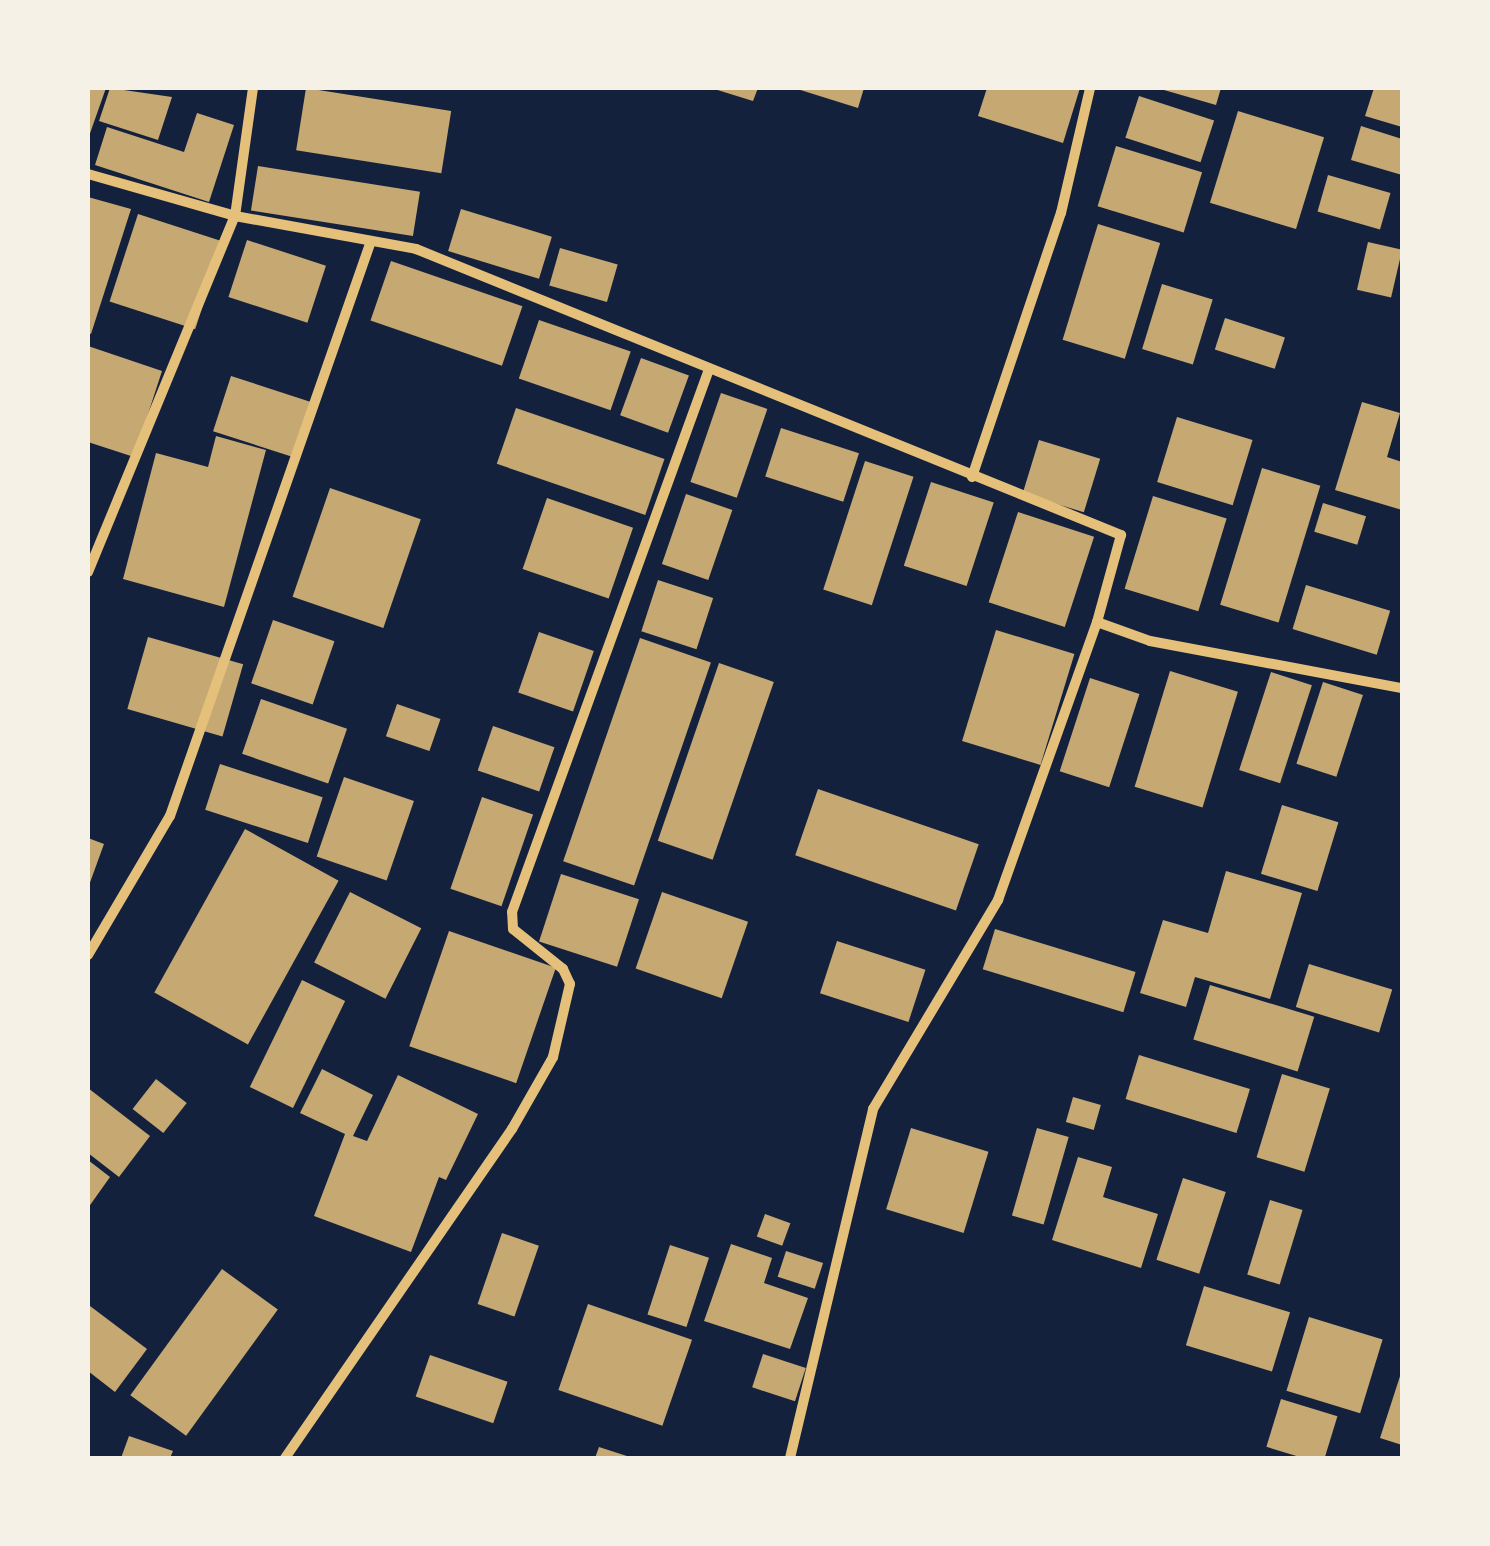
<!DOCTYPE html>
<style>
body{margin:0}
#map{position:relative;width:1490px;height:1546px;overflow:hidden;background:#14213d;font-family:Manrope,sans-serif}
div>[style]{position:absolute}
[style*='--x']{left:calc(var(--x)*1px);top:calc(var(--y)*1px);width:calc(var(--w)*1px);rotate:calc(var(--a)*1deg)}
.building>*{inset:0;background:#c6a872;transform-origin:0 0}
.minor>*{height:10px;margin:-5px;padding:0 5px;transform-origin:5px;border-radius:5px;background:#e5c07b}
span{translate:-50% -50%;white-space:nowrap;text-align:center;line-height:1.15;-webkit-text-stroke:8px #f6f1e7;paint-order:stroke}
.frame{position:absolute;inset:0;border:90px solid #f6f1e7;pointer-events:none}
</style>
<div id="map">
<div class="building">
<i style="clip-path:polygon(88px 88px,106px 88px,88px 139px)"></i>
<i style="clip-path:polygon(110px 88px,172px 97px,158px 140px,99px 121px)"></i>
<i style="left:306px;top:88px;width:147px;height:63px;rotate:9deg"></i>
<i style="clip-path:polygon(711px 88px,758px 88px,753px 101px)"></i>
<i style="clip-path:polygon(794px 88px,864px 88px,858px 108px)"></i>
<i style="clip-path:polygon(987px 88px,1080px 88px,1063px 143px,978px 116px)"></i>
<i style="clip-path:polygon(1157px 88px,1221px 88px,1216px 105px)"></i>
<i style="clip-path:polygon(1374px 88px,1402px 88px,1402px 127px,1365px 116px)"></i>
<i style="left:1139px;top:96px;width:79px;height:44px;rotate:18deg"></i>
<i style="left:1238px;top:111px;width:90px;height:96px;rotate:17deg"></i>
<i style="clip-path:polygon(197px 113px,234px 125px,209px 202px,95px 165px,107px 127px,184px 152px)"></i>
<i style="clip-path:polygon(1361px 126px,1402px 139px,1402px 175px,1351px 160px)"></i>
<i style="left:1116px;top:146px;width:90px;height:63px;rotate:17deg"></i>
<i style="left:258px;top:166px;width:164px;height:45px;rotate:9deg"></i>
<i style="left:1328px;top:175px;width:65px;height:38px;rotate:16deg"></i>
<i style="clip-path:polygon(88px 197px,131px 209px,91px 334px,88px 333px)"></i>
<i style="left:461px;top:209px;width:95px;height:44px;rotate:17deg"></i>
<i style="left:138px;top:214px;width:90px;height:92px;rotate:18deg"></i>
<i style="left:1098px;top:224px;width:65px;height:121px;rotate:17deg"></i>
<i style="left:247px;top:240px;width:83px;height:60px;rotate:18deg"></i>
<i style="left:1368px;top:242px;width:35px;height:49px;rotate:13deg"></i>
<i style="left:560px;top:248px;width:60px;height:39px;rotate:16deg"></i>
<i style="left:391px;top:261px;width:139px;height:63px;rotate:19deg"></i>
<i style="left:1162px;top:284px;width:53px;height:68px;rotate:17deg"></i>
<i style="left:1225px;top:318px;width:63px;height:33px;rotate:18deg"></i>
<i style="left:539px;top:320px;width:97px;height:62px;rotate:19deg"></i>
<i style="clip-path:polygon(88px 346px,162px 371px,134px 457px,88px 442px)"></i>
<i style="left:641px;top:358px;width:51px;height:61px;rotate:20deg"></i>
<i style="left:231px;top:376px;width:88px;height:58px;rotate:18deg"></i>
<i style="left:721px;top:393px;width:49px;height:94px;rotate:19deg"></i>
<i style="clip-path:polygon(1362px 402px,1400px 413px,1387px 457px,1402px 462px,1402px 510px,1335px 490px)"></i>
<i style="left:516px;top:408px;width:157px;height:59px;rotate:19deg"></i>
<i style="left:1177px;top:417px;width:79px;height:68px;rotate:17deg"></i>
<i style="left:781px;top:428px;width:82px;height:51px;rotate:18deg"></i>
<i style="clip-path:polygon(216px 436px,266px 450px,224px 607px,123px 579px,156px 453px,208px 467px)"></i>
<i style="left:1039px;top:440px;width:64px;height:56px;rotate:17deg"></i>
<i style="left:865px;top:461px;width:51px;height:135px;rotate:18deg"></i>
<i style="left:1262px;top:468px;width:61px;height:143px;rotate:17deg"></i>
<i style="left:931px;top:482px;width:66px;height:88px;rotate:18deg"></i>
<i style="left:330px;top:488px;width:96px;height:115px;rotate:19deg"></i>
<i style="left:686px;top:494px;width:49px;height:74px;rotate:19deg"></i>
<i style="left:1153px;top:496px;width:77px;height:97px;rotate:17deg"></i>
<i style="left:547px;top:498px;width:91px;height:75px;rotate:19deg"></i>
<i style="left:1323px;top:503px;width:45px;height:30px;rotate:17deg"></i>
<i style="left:1018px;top:512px;width:80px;height:95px;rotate:18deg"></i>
<i style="left:658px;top:580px;width:58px;height:54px;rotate:18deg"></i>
<i style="left:1306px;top:585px;width:88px;height:46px;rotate:17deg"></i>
<i style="left:273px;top:620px;width:65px;height:67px;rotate:19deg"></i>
<i style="left:996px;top:630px;width:82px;height:116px;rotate:17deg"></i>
<i style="left:539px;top:632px;width:58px;height:64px;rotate:19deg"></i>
<i style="left:148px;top:637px;width:99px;height:75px;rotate:16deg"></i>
<i style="left:640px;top:638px;width:75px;height:236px;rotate:19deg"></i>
<i style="left:719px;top:663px;width:58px;height:188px;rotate:19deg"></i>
<i style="left:1170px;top:671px;width:71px;height:121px;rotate:17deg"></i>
<i style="left:1271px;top:672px;width:43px;height:103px;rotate:18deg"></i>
<i style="left:1090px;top:678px;width:52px;height:98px;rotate:18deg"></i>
<i style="left:1323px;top:682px;width:42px;height:86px;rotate:18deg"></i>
<i style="left:261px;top:699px;width:91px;height:58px;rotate:19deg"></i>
<i style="left:397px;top:704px;width:46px;height:34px;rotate:19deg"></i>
<i style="left:493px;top:726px;width:65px;height:47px;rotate:19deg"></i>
<i style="left:220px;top:764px;width:108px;height:48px;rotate:18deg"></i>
<i style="left:344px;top:777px;width:74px;height:84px;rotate:19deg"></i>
<i style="left:818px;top:789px;width:170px;height:70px;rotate:19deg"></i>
<i style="left:482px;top:797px;width:54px;height:97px;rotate:19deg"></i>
<i style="left:1282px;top:805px;width:59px;height:72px;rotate:17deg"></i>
<i style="left:245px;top:829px;width:107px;height:187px;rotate:29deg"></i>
<i style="clip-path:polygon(88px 838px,104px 844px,88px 888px)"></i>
<i style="clip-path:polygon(1226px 871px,1302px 893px,1270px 999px,1195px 977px,1186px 1007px,1140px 993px,1163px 920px,1208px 933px)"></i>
<i style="left:561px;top:874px;width:82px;height:71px;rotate:18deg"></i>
<i style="left:350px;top:892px;width:80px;height:79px;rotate:27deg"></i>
<i style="left:662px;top:892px;width:91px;height:81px;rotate:19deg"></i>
<i style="left:995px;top:929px;width:147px;height:42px;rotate:17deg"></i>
<i style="left:449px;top:931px;width:113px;height:122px;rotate:19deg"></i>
<i style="left:837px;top:941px;width:93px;height:55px;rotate:18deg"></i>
<i style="left:1309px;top:964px;width:87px;height:45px;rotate:17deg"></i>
<i style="left:302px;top:980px;width:48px;height:119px;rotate:26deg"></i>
<i style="left:1210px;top:985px;width:109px;height:57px;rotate:17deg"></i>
<i style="left:1139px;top:1055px;width:116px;height:46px;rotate:17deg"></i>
<i style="clip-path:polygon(322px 1069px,373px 1095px,353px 1136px,367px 1141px,398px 1075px,478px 1114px,446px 1180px,439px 1177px,411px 1252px,314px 1216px,345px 1134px,300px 1113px)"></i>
<i style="left:1282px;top:1074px;width:50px;height:87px;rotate:17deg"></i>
<i style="left:156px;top:1079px;width:39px;height:38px;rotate:38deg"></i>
<i style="clip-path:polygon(88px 1088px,150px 1136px,119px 1177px,88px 1153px)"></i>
<i style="left:1073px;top:1097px;width:29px;height:26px;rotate:16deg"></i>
<i style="left:911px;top:1128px;width:81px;height:85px;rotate:17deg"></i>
<i style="left:1037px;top:1128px;width:33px;height:91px;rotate:16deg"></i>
<i style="clip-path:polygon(1078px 1157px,1112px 1167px,1103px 1197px,1158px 1214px,1141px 1268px,1052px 1240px)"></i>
<i style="clip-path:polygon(88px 1160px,110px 1177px,88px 1208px)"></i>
<i style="left:1183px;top:1178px;width:45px;height:86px;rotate:18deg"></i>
<i style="left:1270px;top:1200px;width:34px;height:78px;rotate:17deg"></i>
<i style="left:765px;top:1214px;width:27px;height:24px;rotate:20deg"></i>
<i style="left:502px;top:1233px;width:39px;height:75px;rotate:19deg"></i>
<i style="clip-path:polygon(731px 1244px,772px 1258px,764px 1283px,808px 1298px,790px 1349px,704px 1321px)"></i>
<i style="left:670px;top:1245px;width:41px;height:73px;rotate:18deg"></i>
<i style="left:786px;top:1251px;width:39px;height:27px;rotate:18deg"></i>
<i style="left:222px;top:1269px;width:69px;height:156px;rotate:36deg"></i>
<i style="left:1204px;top:1286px;width:90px;height:62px;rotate:17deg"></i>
<i style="left:588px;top:1304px;width:110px;height:91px;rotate:19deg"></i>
<i style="clip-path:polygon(90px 1306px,147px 1349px,115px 1392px,88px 1371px)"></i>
<i style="left:1309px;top:1317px;width:77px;height:77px;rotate:17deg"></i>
<i style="left:763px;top:1354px;width:45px;height:35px;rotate:18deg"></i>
<i style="left:430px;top:1355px;width:82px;height:44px;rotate:19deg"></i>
<i style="clip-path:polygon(1402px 1370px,1402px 1445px,1380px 1438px)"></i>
<i style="left:1281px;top:1399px;width:59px;height:50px;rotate:17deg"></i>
<i style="clip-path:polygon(129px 1436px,173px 1451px,170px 1458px,121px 1458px)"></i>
<i style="clip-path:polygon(599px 1447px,633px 1458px,595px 1458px)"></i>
</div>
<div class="minor">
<i style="--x:88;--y:174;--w:153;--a:15.9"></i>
<i style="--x:235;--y:216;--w:184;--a:10.3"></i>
<i style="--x:416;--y:249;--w:761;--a:22.08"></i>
<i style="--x:1121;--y:535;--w:90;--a:105.4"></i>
<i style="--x:1097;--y:622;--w:56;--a:19.7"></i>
<i style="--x:1150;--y:641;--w:256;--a:10.6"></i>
<i style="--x:972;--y:477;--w:279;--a:-71.4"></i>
<i style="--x:1061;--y:213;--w:128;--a:-76.9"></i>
<i style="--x:88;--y:572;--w:385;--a:-67.6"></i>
<i style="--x:235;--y:216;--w:129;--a:-82"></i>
<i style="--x:88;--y:955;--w:161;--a:-59.5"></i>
<i style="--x:170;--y:816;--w:609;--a:-70.73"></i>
<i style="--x:285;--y:1458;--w:400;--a:-55.4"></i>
<i style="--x:512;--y:1129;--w:83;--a:-60.3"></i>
<i style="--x:553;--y:1057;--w:75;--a:-76.9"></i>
<i style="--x:570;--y:984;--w:17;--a:-115"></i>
<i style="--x:563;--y:969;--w:64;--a:-141.3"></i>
<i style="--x:513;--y:929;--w:17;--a:-93"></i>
<i style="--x:512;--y:912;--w:574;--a:-70.05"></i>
<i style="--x:790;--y:1458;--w:359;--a:-76.6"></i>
<i style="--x:873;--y:1109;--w:244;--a:-59.1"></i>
<i style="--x:998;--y:900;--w:295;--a:-70.4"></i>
</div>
<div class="frame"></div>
</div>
